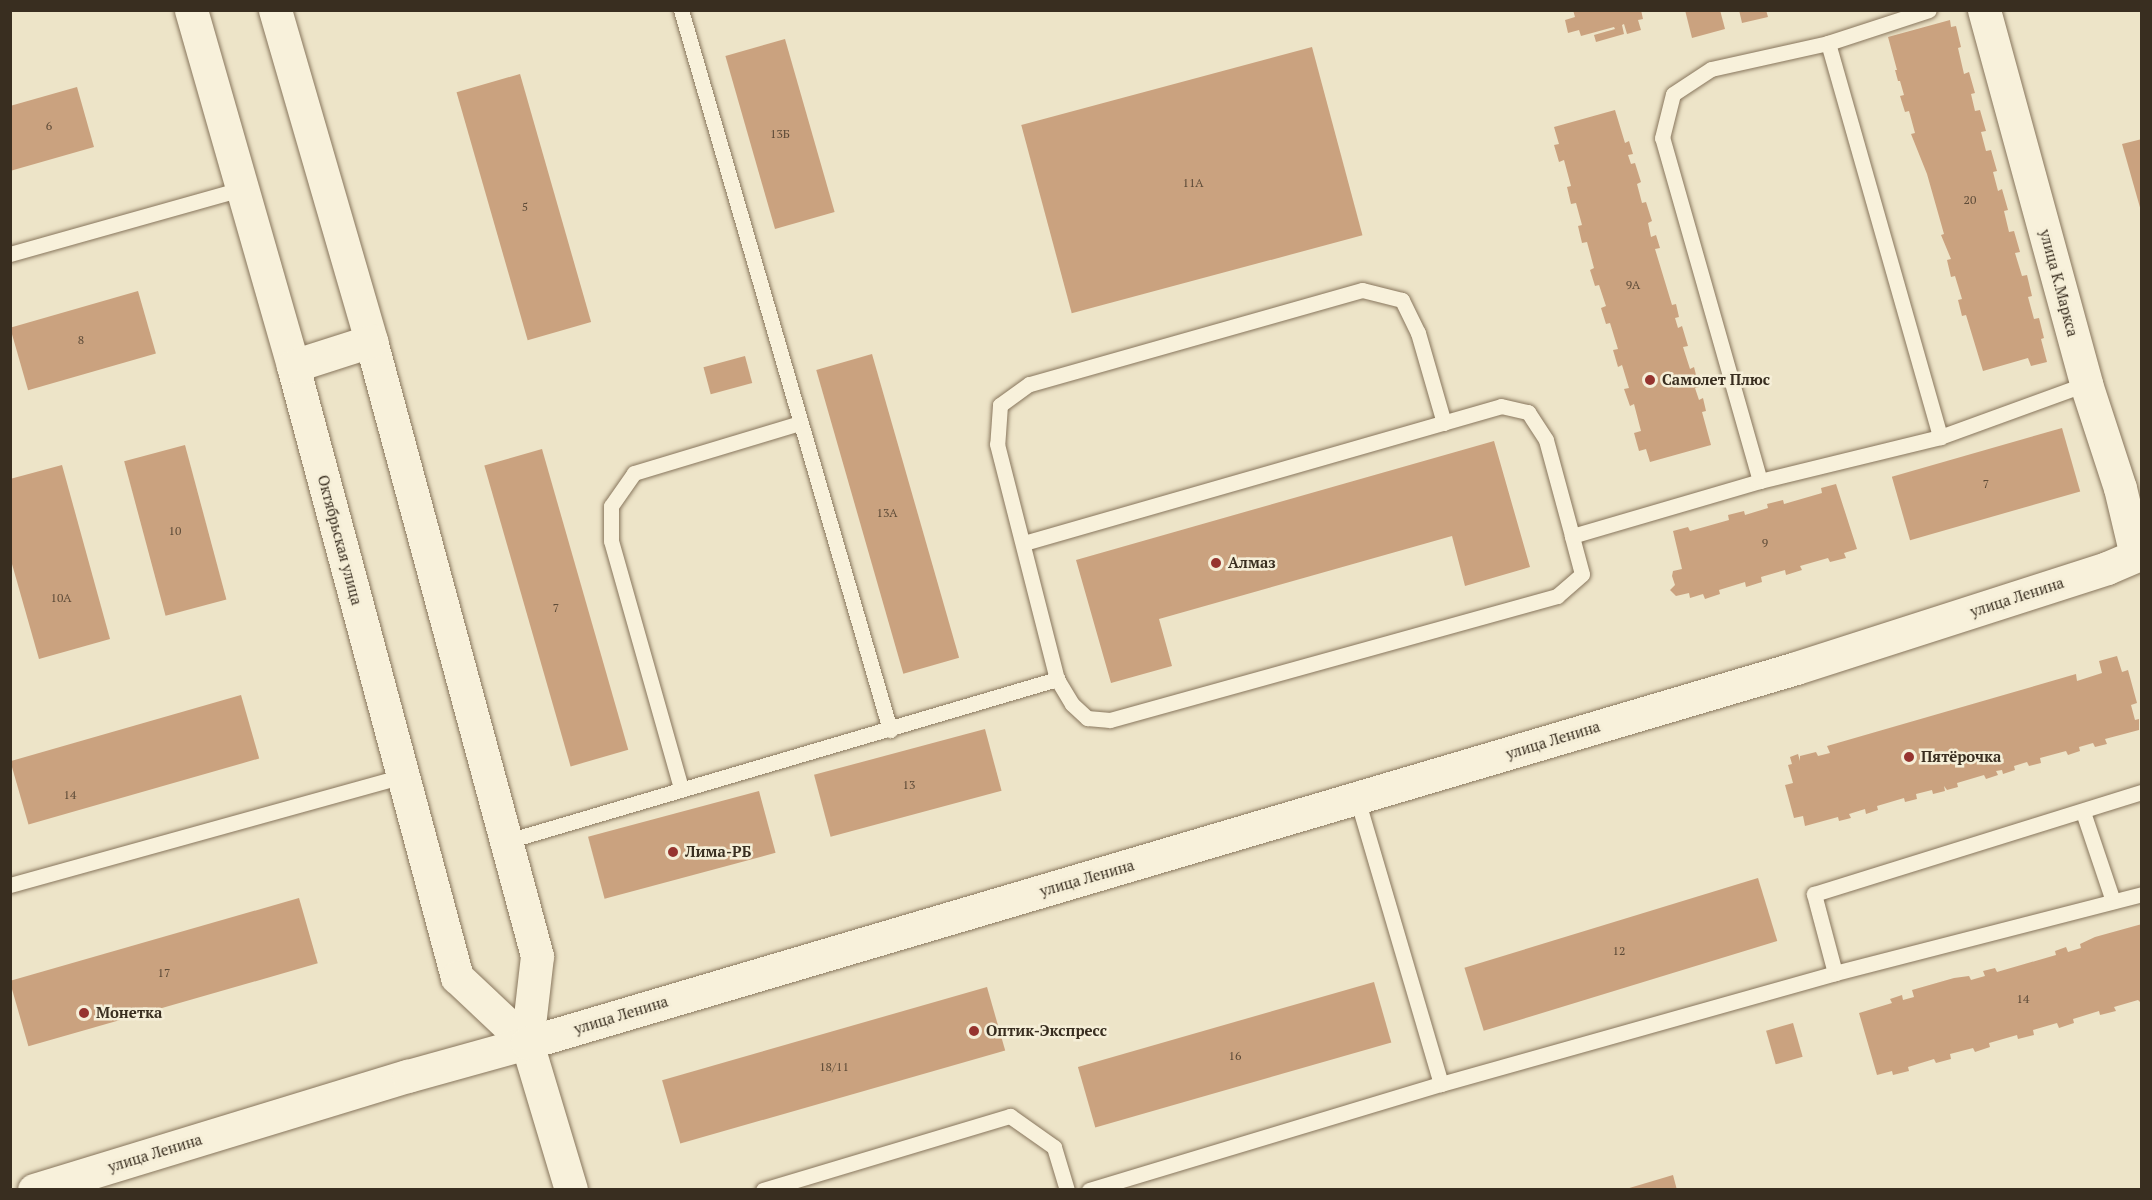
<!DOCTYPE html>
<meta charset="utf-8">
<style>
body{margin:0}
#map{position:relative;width:2152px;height:1200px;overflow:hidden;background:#ede4c8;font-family:"PT Serif",serif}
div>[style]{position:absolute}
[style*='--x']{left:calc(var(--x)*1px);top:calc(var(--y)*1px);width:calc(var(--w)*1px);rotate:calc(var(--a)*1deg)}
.building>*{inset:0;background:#caa27f;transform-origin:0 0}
.roads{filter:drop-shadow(0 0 2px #88765d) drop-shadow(0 0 2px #88765d)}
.lane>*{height:15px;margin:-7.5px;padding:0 7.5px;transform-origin:7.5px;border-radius:7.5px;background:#f8f1db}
.secondary>*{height:33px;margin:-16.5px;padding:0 16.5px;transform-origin:16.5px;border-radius:16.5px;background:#f8f1db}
.dots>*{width:16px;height:16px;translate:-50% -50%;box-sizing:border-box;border:3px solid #f5eed7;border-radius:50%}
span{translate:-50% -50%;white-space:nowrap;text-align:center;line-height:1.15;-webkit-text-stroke:5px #f5eed7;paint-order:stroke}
.number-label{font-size:12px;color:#5d4b38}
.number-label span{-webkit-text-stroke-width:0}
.street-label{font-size:15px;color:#392e20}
.poi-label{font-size:15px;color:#392e20;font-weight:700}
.left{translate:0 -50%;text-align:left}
.frame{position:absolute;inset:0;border:12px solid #392e20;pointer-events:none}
</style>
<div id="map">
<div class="building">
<i style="clip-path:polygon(1573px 10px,1641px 10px,1643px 19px,1638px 20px,1641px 30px,1627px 34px,1624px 24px,1622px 25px,1624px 34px,1596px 42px,1594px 35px,1615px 29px,1614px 27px,1581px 36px,1579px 30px,1568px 33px,1565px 20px,1575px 17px)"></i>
<i style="clip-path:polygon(1685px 10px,1720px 10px,1725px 29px,1692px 38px)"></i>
<i style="clip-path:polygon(1739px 10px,1766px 10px,1768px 17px,1742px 23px)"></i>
<i style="clip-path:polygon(1950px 20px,1951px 27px,1956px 26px,1961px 47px,1958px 48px,1964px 74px,1969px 72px,1975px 93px,1971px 94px,1975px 111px,1980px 110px,1986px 131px,1981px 132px,1986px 151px,1991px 150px,1997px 171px,1993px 172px,1998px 191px,2002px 189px,2008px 210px,2004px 211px,2009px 232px,2014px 231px,2020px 252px,2015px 253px,2022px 276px,2027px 275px,2032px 296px,2028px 297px,2034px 319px,2039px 318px,2044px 338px,2041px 339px,2047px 362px,2031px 366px,2028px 358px,1983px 371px,1966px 315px,1962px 316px,1958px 300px,1962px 299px,1955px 276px,1951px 277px,1947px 260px,1951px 259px,1941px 235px,1944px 234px,1927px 174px,1911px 134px,1915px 133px,1909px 111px,1905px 112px,1900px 96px,1904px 95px,1900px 81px,1898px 81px,1895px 70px,1897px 70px,1888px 37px)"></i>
<i style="left:785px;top:39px;width:180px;height:62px;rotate:74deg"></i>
<i style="left:1312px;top:47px;width:195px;height:301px;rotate:75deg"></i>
<i style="left:520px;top:74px;width:258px;height:66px;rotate:74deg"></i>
<i style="clip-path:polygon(77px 87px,94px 147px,10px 171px,10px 106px)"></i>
<i style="clip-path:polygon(1615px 110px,1625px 143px,1629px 141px,1633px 154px,1628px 155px,1631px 164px,1635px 163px,1641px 182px,1637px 184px,1642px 203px,1646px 202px,1652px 221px,1648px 223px,1651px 237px,1656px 235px,1660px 248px,1655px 249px,1672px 305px,1676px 304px,1679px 317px,1675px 318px,1678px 328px,1682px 326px,1688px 346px,1683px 347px,1690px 369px,1694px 367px,1699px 387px,1695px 388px,1699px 400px,1703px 398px,1706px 411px,1702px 412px,1711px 445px,1650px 462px,1646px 449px,1639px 451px,1634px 433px,1641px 431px,1634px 404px,1630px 406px,1624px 389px,1629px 388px,1622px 365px,1618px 367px,1613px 350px,1618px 349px,1610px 323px,1606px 324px,1601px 308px,1606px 306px,1599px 285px,1595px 286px,1590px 270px,1594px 268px,1587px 242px,1582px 243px,1578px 226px,1582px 225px,1576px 203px,1571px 204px,1567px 187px,1571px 186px,1564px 160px,1559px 162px,1554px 145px,1559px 144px,1554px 127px)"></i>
<i style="clip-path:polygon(2142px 139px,2142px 211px,2141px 211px,2122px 144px)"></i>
<i style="left:138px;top:291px;width:65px;height:133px;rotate:74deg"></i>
<i style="left:872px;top:354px;width:316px;height:58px;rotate:74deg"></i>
<i style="left:745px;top:356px;width:28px;height:43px;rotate:75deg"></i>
<i style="left:2062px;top:428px;width:66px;height:177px;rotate:74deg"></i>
<i style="clip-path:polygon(1494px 441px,1530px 567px,1465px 586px,1452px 536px,1159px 619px,1172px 666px,1111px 683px,1076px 560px)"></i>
<i style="left:185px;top:445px;width:160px;height:63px;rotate:75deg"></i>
<i style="left:542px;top:449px;width:313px;height:60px;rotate:74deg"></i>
<i style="clip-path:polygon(62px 465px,110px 639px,39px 659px,10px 557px,10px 479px)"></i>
<i style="clip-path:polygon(1836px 484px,1857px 549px,1844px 553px,1846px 558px,1830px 562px,1828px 558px,1800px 566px,1802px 570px,1786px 575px,1785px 570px,1761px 577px,1762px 582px,1746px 587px,1745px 582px,1719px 590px,1720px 594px,1705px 599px,1703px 594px,1690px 598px,1689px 593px,1676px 596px,1670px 590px,1675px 585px,1672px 576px,1673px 571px,1682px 569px,1673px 531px,1688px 527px,1690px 531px,1729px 520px,1728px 515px,1744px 511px,1745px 515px,1768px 508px,1767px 504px,1783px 500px,1784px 504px,1822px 493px,1821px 488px)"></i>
<i style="clip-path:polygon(2117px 656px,2122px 672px,2128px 670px,2137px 703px,2131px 705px,2135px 720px,2139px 719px,2139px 730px,2105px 739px,2107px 744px,2095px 747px,2093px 743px,2079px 747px,2080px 751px,2068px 755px,2066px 751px,2040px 758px,2041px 763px,2029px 766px,2027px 762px,2014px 766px,2015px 770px,2003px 774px,2002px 770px,1996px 771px,1998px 775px,1986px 779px,1984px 775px,1957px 783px,1958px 787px,1947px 790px,1944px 786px,1945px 791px,1933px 794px,1932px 790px,1916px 794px,1917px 799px,1905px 802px,1904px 798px,1877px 806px,1878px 810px,1866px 814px,1865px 809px,1849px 814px,1851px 818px,1839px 821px,1838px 817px,1805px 826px,1803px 816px,1794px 818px,1785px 785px,1793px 783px,1788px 765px,1792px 764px,1790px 757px,1798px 754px,1800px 761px,1800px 756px,1816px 752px,1818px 756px,1830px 753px,1827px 746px,2076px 674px,2077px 681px,2102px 673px,2099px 661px)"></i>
<i style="left:241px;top:695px;width:66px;height:240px;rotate:74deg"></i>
<i style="left:985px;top:729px;width:64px;height:177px;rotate:75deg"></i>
<i style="left:759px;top:791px;width:64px;height:177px;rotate:75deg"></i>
<i style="left:1758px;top:878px;width:66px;height:307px;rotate:73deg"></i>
<i style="left:299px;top:898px;width:68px;height:301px;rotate:74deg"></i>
<i style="clip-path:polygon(2142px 924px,2142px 1004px,2138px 1000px,2114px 1007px,2116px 1011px,2100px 1015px,2099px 1011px,2073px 1019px,2074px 1023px,2059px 1028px,2057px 1023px,2033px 1030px,2034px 1035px,2018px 1039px,2017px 1035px,1989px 1043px,1990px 1047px,1975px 1052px,1973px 1048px,1950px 1054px,1951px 1059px,1936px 1063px,1934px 1059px,1908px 1067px,1909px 1071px,1893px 1075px,1892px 1071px,1877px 1075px,1859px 1013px,1892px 1003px,1890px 999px,1902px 995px,1903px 1000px,1914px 997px,1912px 990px,1954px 978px,1969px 976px,1971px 980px,1985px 976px,1983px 971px,1995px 968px,1997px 972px,2056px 955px,2055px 951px,2066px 947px,2068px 952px,2081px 948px,2080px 944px,2095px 937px)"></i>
<i style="left:1374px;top:982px;width:63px;height:308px;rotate:74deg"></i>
<i style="left:987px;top:987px;width:66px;height:338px;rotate:74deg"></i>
<i style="left:1793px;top:1023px;width:35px;height:28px;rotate:74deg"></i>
<i style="clip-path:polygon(1673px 1175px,1677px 1190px,1626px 1190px,1626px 1189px)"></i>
</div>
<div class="roads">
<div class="lane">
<i style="--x:681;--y:10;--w:750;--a:73.81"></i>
<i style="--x:1828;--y:43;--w:410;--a:74.1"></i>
<i style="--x:10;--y:254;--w:241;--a:-15.7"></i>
<i style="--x:1444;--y:423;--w:94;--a:-106.1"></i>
<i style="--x:1418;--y:333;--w:37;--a:-116"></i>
<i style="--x:1402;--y:300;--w:41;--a:-166"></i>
<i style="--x:1362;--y:290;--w:346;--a:164.2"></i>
<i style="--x:1029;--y:384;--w:36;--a:144"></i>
<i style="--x:1000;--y:405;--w:39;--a:94"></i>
<i style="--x:997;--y:444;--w:243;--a:75.7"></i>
<i style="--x:1057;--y:679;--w:29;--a:59"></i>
<i style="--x:1072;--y:704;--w:21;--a:43"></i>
<i style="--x:1087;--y:718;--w:23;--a:5"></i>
<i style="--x:1110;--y:720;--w:464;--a:-15.5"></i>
<i style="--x:1557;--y:596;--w:33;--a:-41"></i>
<i style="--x:1582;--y:574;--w:39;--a:-105"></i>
<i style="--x:1572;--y:536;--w:196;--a:-16.3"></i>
<i style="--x:1760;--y:481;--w:185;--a:-13.7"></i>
<i style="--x:1940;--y:437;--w:155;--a:-20"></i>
<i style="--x:1760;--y:481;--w:357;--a:-105.9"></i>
<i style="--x:1662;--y:138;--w:45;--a:-76"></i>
<i style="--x:1673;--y:94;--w:45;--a:-33.3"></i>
<i style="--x:1711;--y:69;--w:120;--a:-12.5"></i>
<i style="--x:1828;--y:43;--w:106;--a:-18.1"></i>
<i style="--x:1024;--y:543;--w:496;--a:-16"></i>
<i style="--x:1501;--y:406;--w:28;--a:13"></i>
<i style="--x:1528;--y:412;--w:33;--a:57"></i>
<i style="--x:1546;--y:440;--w:99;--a:74.8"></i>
<i style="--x:681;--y:788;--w:257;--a:-105.8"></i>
<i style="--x:611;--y:541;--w:35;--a:-90"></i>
<i style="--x:611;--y:506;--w:40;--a:-55.1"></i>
<i style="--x:634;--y:473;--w:173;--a:-16.8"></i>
<i style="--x:2083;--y:812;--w:94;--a:71.4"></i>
<i style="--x:504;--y:842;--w:577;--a:-16.42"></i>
<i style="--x:10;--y:885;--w:408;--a:-15.5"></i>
<i style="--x:1835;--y:973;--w:317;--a:-14.4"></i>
<i style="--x:1441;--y:1084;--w:409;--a:-15.7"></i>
<i style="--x:1835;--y:973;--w:82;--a:-104.9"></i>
<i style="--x:1814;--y:894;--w:343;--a:-17.3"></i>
<i style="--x:763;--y:1190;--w:258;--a:-16.7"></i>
<i style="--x:1010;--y:1116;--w:54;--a:35.2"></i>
<i style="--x:1054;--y:1147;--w:45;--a:73.2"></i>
<i style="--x:1089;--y:1190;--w:368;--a:-16.8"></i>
<i style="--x:1441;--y:1084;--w:298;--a:-106.4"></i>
</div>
<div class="secondary">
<i style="--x:191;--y:10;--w:370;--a:74"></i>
<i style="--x:293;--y:366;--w:633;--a:74.98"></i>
<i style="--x:457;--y:977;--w:96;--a:43.3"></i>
<i style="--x:275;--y:10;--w:345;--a:73.8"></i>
<i style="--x:371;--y:341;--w:637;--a:74.89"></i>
<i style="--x:537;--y:956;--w:88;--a:96.6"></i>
<i style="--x:527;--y:1043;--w:153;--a:73.3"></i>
<i style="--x:1984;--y:10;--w:388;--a:74.7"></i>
<i style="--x:2086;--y:384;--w:109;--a:71.9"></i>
<i style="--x:2120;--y:488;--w:69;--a:76.6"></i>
<i style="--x:293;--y:366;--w:82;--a:-17.8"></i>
<i style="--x:34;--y:1190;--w:391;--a:-17"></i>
<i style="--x:408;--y:1076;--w:123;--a:-15.5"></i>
<i style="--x:527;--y:1043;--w:1323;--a:-16.46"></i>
<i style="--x:1796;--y:668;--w:327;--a:-17.8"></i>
<i style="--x:2107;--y:568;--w:38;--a:-23"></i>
</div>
</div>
<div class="dots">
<i style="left:1650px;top:380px;background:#96342f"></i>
<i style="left:1216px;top:563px;background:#96342f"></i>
<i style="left:1909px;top:757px;background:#96342f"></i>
<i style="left:673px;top:852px;background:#96342f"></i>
<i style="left:84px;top:1013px;background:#96342f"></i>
<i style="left:974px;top:1031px;background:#96342f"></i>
</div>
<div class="number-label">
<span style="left:49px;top:126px">6</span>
<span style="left:780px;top:134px">13Б</span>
<span style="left:1193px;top:183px">11А</span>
<span style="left:1970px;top:200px">20</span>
<span style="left:525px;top:207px">5</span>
<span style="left:1633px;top:285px">9А</span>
<span style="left:81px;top:340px">8</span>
<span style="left:1986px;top:484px">7</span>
<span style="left:887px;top:513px">13А</span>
<span style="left:175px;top:531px">10</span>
<span style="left:1765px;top:543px">9</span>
<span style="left:61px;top:598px">10А</span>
<span style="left:556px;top:608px">7</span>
<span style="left:909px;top:785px">13</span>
<span style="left:70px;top:795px">14</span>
<span style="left:1619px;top:951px">12</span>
<span style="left:164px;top:973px">17</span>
<span style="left:2023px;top:999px">14</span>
<span style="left:1235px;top:1056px">16</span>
<span style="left:834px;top:1067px">18/11</span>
</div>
<div class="street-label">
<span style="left:2059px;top:283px;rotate:75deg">улица К.Маркса</span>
<span style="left:340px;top:540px;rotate:75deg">Октябрьская улица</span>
<span style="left:2017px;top:597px;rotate:-18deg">улица Ленина</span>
<span style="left:1553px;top:740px;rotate:-17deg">улица Ленина</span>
<span style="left:1087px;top:878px;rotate:-16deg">улица Ленина</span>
<span style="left:621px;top:1015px;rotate:-17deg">улица Ленина</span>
<span style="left:155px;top:1153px;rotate:-17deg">улица Ленина</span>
</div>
<div class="poi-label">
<span class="left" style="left:1662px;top:380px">Самолет Плюс</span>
<span class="left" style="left:1228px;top:563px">Алмаз</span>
<span class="left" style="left:1921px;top:757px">Пятёрочка</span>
<span class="left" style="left:685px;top:852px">Лима-РБ</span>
<span class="left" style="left:96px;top:1013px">Монетка</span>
<span class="left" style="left:986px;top:1031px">Оптик-Экспресс</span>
</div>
<div class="frame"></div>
</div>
